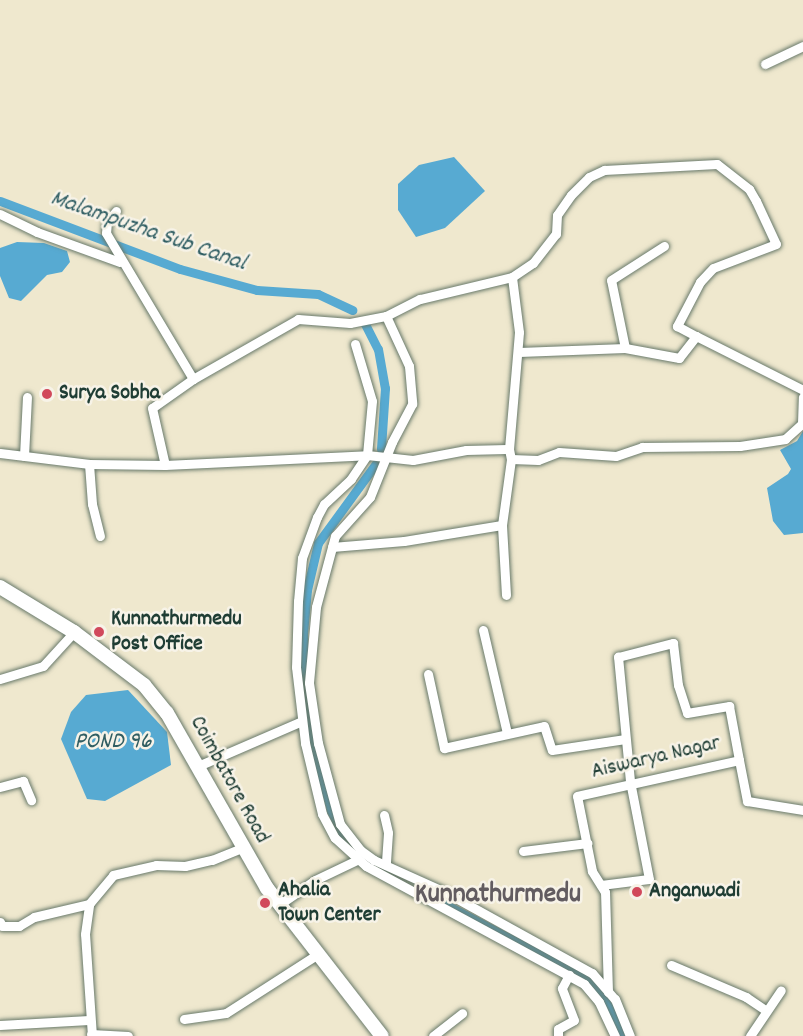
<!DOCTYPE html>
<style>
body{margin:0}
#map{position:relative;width:803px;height:1036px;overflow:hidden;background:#efe8ce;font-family:Dekko,sans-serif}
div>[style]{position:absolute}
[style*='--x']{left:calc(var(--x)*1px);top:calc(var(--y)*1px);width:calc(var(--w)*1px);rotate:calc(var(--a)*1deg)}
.water>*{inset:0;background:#57aad2}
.canal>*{height:9px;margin:-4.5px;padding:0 4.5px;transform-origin:4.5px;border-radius:4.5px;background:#57aad2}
.roads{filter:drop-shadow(0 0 2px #68796a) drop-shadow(0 0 2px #68796a)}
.minor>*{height:9px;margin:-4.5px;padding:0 4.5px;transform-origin:4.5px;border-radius:4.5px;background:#fff}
.secondary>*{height:14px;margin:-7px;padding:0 7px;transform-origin:7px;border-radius:7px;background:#fff}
.dots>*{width:16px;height:16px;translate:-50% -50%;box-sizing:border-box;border:3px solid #f7f3e8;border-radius:50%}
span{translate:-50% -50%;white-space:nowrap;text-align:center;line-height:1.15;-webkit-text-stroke:5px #f7f3e8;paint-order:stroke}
.poi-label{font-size:22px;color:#1f3d34;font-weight:700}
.left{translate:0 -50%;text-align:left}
.street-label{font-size:22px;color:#1f3d34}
.water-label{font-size:24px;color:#305e63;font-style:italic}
.district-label{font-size:28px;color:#625c60;font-weight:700}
</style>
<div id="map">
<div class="water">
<i style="clip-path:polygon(454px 157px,485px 191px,445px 228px,416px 237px,398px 210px,398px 184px,419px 165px)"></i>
<i style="clip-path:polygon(17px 242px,44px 243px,67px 251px,70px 262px,62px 272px,47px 275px,21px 301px,9px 298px,0 276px,0 248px)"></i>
<i style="clip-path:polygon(803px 431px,803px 533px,784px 535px,773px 521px,767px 488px,788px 474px,791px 469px,780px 450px,797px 441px)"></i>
<i style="clip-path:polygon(128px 690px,167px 732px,171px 765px,105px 801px,87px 799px,61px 739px,71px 712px,86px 695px)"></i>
</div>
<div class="canal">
<i style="--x:0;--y:201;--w:192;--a:20.7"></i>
<i style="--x:180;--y:269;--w:80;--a:15.3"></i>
<i style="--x:257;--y:290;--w:61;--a:3.8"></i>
<i style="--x:318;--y:294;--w:38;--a:25"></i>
<i style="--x:365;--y:324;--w:28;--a:63"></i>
<i style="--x:378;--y:349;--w:40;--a:80"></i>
<i style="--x:385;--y:388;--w:61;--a:93.8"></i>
<i style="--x:359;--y:852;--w:16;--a:-140"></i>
<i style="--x:347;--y:842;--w:36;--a:-117"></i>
<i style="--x:331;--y:810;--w:44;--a:-105.9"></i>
<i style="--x:319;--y:768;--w:79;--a:-100.2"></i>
<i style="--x:305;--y:690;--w:56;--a:-92"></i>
<i style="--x:303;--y:634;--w:44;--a:-84.8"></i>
<i style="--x:307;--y:590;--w:48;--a:-76.8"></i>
<i style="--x:318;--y:543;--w:100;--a:-53.9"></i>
<i style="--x:418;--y:890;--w:201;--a:27.8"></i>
<i style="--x:596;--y:984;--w:59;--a:61.7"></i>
</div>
<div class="roads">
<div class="minor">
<i style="--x:765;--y:64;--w:42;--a:-25.3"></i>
<i style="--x:116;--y:211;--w:14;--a:129"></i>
<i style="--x:107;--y:222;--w:11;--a:95"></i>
<i style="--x:106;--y:233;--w:170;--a:59.2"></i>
<i style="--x:193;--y:379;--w:50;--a:144.7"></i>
<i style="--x:152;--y:408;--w:58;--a:77.2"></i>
<i style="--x:0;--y:214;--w:41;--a:25.9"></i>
<i style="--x:37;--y:232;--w:88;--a:19.9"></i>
<i style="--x:386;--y:316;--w:55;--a:65.3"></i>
<i style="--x:409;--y:366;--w:38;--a:85"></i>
<i style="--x:412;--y:404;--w:43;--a:117.8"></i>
<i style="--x:392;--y:442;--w:59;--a:111.8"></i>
<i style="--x:370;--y:497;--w:52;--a:131.9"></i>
<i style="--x:335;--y:536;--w:73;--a:105"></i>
<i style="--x:316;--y:607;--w:76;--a:95.3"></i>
<i style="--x:309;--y:683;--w:61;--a:81.5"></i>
<i style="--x:318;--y:743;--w:84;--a:74.8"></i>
<i style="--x:340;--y:824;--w:33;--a:52"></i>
<i style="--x:360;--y:850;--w:17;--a:36"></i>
<i style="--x:374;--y:860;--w:78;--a:24.3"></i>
<i style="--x:445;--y:892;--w:168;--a:28.9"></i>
<i style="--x:592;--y:973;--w:35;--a:49"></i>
<i style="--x:615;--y:999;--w:40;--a:68"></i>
<i style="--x:355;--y:344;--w:59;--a:73.4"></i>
<i style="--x:372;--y:401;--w:54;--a:95.3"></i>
<i style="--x:367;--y:455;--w:29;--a:124"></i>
<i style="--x:351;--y:479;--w:37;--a:137"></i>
<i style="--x:324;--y:504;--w:15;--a:118"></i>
<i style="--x:317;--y:517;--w:44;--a:110.1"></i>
<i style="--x:302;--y:558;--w:43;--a:95.3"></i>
<i style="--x:298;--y:601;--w:66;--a:91.7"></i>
<i style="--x:296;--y:667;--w:77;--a:83.2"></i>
<i style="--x:305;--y:743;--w:73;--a:76.5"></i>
<i style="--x:322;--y:814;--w:27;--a:62"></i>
<i style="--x:335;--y:838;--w:42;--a:42.1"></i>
<i style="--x:366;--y:866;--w:248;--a:28.4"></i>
<i style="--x:584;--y:984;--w:23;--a:50"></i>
<i style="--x:599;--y:1002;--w:38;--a:65"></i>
<i style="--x:625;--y:348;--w:69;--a:-101.6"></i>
<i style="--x:611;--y:280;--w:63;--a:-32.7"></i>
<i style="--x:519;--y:352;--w:106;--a:-2.2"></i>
<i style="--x:625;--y:348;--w:55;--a:10.5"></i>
<i style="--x:679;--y:358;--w:28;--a:-52"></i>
<i style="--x:696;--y:336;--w:120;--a:26.8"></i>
<i style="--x:193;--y:379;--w:121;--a:-29.7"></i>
<i style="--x:298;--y:319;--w:52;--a:4.4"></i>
<i style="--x:350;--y:323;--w:37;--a:-11"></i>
<i style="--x:386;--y:316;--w:38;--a:-27"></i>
<i style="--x:420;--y:299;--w:95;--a:-13.4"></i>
<i style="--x:802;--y:423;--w:26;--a:-88"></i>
<i style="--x:509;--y:449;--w:10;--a:79"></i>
<i style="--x:511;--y:459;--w:27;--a:2"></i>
<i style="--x:538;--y:460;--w:22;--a:-21"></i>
<i style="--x:559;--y:452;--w:57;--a:4"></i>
<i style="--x:616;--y:456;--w:28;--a:-19"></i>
<i style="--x:642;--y:447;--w:98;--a:-0.6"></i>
<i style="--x:740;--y:446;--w:46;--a:-8.8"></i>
<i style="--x:785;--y:439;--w:24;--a:-42"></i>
<i style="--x:0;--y:453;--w:90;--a:7"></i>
<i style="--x:89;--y:464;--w:76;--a:0.8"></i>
<i style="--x:165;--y:465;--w:202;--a:-2.8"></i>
<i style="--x:367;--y:455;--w:46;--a:6.2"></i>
<i style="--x:413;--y:460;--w:54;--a:-10.7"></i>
<i style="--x:466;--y:450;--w:43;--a:-1.3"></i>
<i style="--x:509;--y:449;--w:117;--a:-85.1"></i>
<i style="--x:519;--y:332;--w:55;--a:-97.3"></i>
<i style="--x:512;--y:277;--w:25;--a:-34"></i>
<i style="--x:533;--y:263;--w:37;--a:-52"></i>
<i style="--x:556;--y:234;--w:19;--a:-87"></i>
<i style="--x:557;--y:215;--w:24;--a:-55"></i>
<i style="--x:571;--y:195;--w:25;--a:-45"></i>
<i style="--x:589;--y:177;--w:17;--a:-25"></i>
<i style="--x:604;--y:170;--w:113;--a:-3"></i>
<i style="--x:717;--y:164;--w:41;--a:38"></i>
<i style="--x:749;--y:189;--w:14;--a:60"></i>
<i style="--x:756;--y:201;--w:47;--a:65.1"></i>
<i style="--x:776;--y:244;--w:67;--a:159.1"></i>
<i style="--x:713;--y:268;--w:19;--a:133"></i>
<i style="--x:700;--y:282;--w:50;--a:117.6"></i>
<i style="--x:677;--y:326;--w:21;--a:28"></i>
<i style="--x:24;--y:456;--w:59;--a:-87.1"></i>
<i style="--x:89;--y:464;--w:40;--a:85.7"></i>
<i style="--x:92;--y:504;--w:33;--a:76"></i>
<i style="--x:332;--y:547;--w:72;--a:-4.8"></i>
<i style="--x:404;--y:541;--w:99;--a:-9.3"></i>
<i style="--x:506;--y:595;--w:70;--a:-93.3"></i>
<i style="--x:502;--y:525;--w:67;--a:-82.2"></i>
<i style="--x:483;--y:630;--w:106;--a:76.9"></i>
<i style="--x:428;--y:674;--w:76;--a:77.8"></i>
<i style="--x:444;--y:748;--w:102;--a:-12.4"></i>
<i style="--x:544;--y:726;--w:25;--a:72"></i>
<i style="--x:552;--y:750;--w:74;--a:-8.6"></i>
<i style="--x:0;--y:679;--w:45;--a:-16.8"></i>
<i style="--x:43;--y:666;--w:46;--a:-47.6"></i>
<i style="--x:198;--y:766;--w:113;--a:-23.4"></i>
<i style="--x:0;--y:787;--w:24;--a:-15"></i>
<i style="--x:23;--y:781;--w:21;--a:67"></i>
<i style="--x:384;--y:815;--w:18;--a:77"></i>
<i style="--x:388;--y:833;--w:32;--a:94"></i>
<i style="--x:523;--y:851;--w:65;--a:-7"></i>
<i style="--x:601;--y:885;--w:48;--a:-7.1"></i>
<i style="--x:649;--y:879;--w:100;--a:-101"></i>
<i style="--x:630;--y:781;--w:125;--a:-95.5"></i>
<i style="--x:618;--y:657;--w:57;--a:-14.3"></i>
<i style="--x:673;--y:643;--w:42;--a:83.2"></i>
<i style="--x:678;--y:685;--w:29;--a:72"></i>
<i style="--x:687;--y:713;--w:43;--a:-9.5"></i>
<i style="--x:729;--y:706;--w:55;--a:79.5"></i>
<i style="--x:280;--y:904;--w:42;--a:-34.4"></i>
<i style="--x:315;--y:880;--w:47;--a:-25.5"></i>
<i style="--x:0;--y:922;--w:4;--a:63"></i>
<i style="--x:2;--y:926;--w:17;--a:0"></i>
<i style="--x:19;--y:926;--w:17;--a:-31"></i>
<i style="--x:34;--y:917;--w:57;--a:-13.3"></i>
<i style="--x:671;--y:965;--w:82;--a:23.1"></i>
<i style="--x:746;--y:997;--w:23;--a:34"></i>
<i style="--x:608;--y:992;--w:100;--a:-91.7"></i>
<i style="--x:605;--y:892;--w:25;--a:-122"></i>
<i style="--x:592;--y:871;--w:76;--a:-101.3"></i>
<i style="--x:577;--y:796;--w:166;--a:-12.5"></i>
<i style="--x:739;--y:760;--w:42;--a:79"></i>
<i style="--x:747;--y:801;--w:57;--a:9.1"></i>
<i style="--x:184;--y:1019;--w:42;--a:-8.1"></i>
<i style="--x:226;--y:1013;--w:109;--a:-32.7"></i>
<i style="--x:0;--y:1025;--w:89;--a:-3.2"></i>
<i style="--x:91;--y:1034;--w:37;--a:3"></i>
<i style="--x:92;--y:1036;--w:102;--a:-93.9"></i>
<i style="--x:85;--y:934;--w:30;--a:-82"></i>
<i style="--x:89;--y:904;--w:38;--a:-50"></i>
<i style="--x:113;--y:875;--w:44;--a:-13.1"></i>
<i style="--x:156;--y:865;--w:29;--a:2"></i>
<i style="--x:185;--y:866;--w:28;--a:-13"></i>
<i style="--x:212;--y:860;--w:31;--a:-22"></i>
<i style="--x:433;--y:1036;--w:37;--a:-38"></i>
<i style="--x:558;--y:1036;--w:7;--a:-90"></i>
<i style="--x:558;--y:1029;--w:18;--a:-29"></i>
<i style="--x:574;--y:1020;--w:34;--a:-111"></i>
<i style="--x:562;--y:988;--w:15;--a:-62"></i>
<i style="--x:750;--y:1036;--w:55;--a:-56"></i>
</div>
<div class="secondary">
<i style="--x:0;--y:587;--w:87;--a:31.3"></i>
<i style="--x:74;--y:632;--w:88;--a:37.1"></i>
<i style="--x:144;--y:685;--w:36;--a:51"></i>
<i style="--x:167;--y:713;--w:202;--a:60.3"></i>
<i style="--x:267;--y:888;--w:187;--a:52.2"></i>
</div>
</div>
<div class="dots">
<i style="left:47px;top:394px;background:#d1495b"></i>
<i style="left:99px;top:632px;background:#d1495b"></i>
<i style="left:637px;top:892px;background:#d1495b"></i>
<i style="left:265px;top:903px;background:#d1495b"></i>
</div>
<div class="poi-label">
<span class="left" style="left:59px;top:394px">Surya Sobha</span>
<span class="left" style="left:111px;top:632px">Kunnathurmedu<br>Post Office</span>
<span class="left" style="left:278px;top:903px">Ahalia<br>Town Center</span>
<span class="left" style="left:649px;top:892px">Anganwadi</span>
</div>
<div class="street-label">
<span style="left:656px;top:758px;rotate:-13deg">Aiswarya Nagar</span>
<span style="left:229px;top:780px;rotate:61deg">Coimbatore Road</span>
</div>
<div class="water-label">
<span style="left:148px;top:232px;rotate:19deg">Malampuzha Sub Canal</span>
<span style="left:113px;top:743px">POND 96</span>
</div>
<div class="district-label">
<span style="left:498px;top:896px">Kunnathurmedu</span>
</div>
</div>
